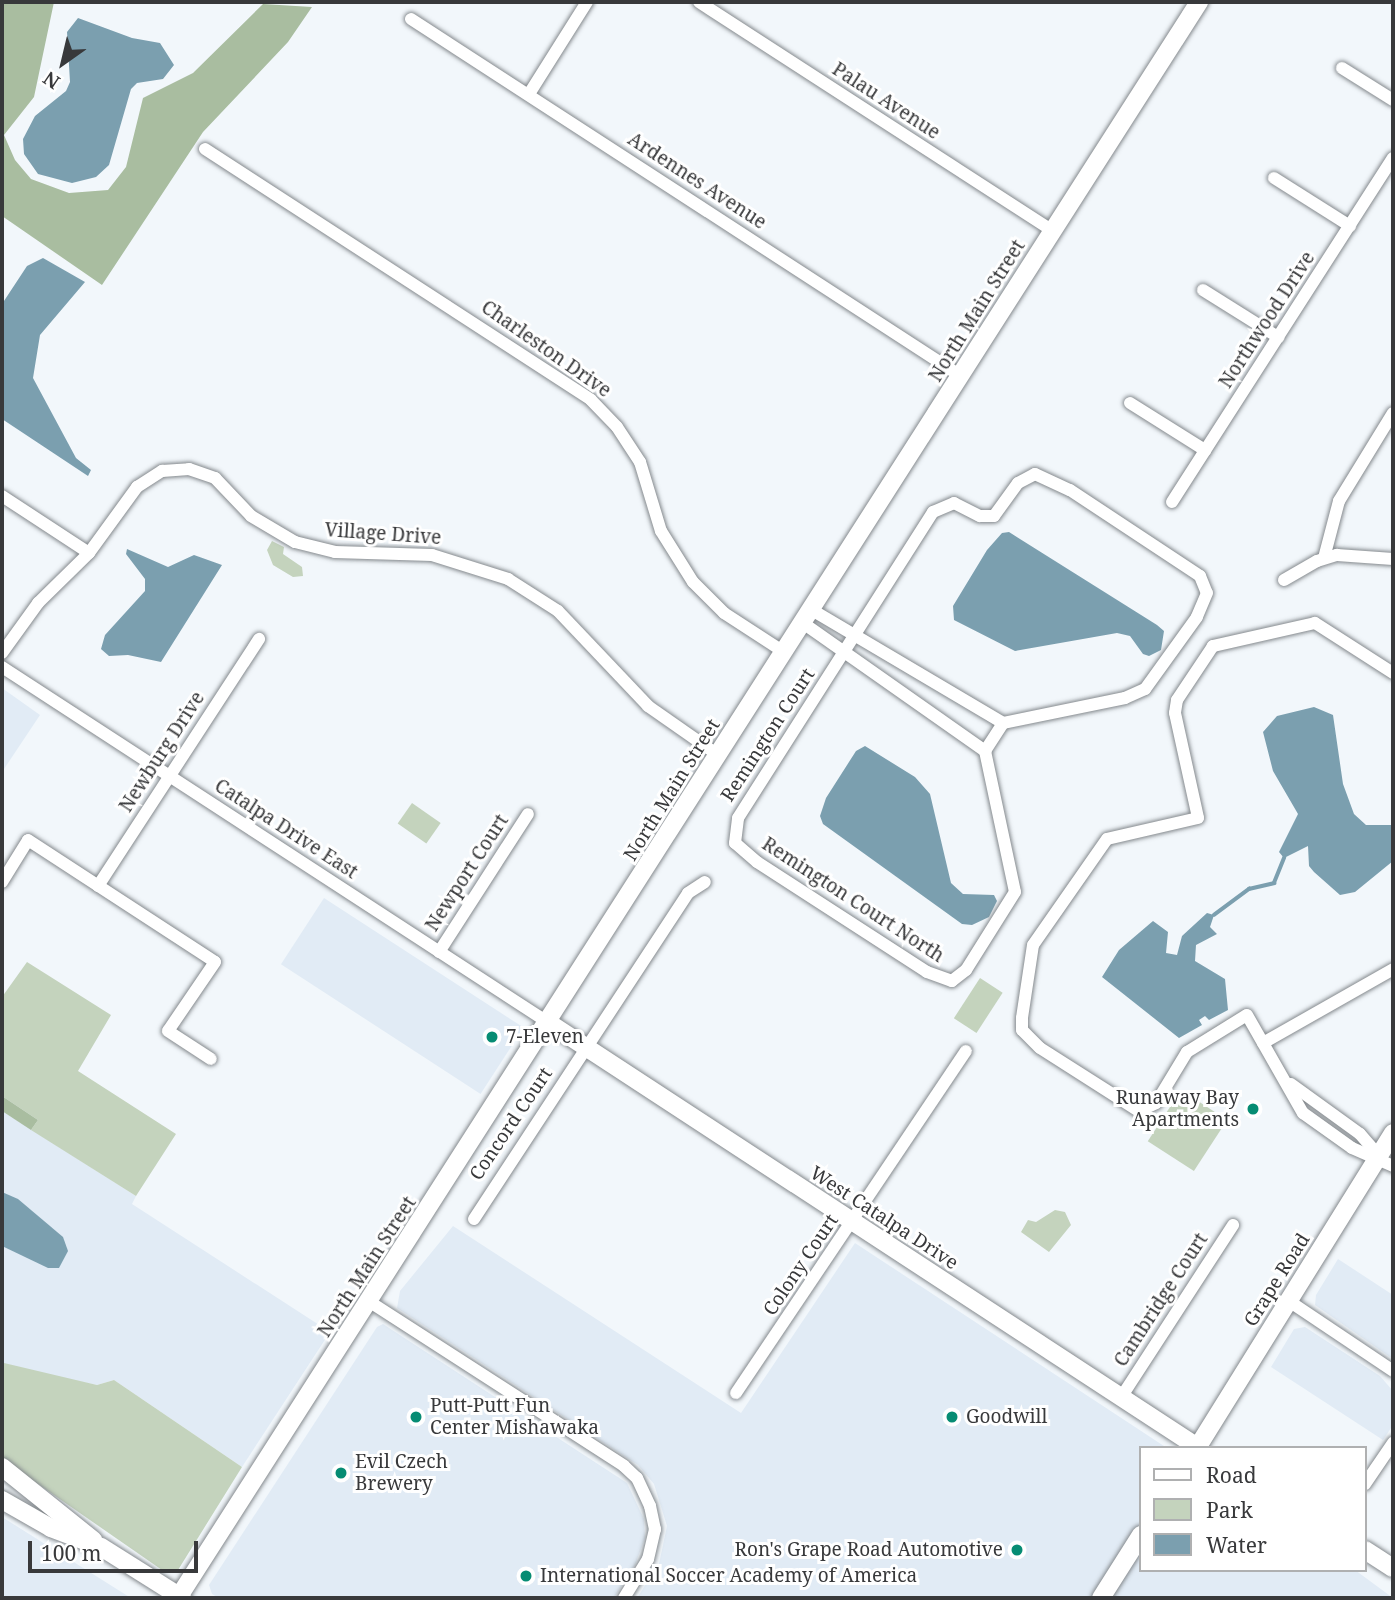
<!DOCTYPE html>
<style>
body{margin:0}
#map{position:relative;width:1395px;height:1600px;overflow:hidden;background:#f2f7fb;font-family:"Noto Serif",serif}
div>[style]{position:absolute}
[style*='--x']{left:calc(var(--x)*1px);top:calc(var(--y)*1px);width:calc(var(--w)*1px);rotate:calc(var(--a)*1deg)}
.built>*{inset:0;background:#e1ebf5;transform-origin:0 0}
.green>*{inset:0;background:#c4d3bd;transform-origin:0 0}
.forest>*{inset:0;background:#a9bda0}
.water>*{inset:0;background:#7b9faf}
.stream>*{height:3.5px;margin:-1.75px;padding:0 1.75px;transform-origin:1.75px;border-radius:1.75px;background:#7b9faf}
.roads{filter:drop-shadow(0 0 2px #84898d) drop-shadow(0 0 2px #84898d)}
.street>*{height:12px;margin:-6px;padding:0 6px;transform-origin:6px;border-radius:6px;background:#fff}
.secondary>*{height:18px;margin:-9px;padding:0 9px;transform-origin:9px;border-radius:9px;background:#fff}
.dots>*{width:19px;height:19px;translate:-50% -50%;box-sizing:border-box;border:4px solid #fff;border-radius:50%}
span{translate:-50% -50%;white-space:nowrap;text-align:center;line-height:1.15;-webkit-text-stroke:6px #fff;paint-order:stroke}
.street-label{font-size:19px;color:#38393b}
.poi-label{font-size:19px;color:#38393b}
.left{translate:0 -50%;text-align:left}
.right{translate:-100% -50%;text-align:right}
.frame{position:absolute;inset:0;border:4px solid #38393b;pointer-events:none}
.legend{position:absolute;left:1139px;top:1446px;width:228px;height:126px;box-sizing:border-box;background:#fff;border:2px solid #afb0b1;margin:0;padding:9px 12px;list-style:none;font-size:21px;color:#38393b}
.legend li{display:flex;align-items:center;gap:14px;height:35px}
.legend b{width:35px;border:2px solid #afb0b1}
.north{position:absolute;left:28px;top:28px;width:70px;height:70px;-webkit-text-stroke:5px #fff;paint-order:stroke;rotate:214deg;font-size:19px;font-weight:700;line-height:28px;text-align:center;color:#38393b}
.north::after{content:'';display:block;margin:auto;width:24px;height:32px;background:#38393b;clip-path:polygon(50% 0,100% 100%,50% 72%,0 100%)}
.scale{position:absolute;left:28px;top:1541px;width:170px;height:32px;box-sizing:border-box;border:4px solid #38393b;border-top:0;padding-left:9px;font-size:21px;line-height:24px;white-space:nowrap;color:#38393b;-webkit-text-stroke:5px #fff;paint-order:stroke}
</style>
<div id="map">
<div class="built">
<i style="clip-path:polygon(2px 688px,40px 715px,2px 772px)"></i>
<i style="left:324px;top:898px;width:238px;height:79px;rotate:33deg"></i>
<i style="clip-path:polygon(2px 1111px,136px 1196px,132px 1204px,330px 1332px,242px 1467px,114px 1380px,97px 1385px,2px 1366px)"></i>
<i style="clip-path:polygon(453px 1226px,741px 1413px,855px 1243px,1167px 1448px,1141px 1448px,1141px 1570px,1355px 1570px,1393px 1598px,637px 1598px,659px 1564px,667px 1526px,654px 1484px,638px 1465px,397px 1308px,400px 1291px)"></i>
<i style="clip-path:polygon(1338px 1259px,1393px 1295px,1393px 1359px,1315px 1305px,1316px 1295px)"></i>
<i style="clip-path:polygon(383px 1324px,627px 1483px,644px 1519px,645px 1538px,635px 1565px,614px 1598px,219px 1598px,212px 1594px,209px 1585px,377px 1327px)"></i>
<i style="clip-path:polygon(1305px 1327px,1380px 1376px,1393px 1391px,1393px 1425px,1383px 1440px,1271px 1367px,1294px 1329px)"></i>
<i style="clip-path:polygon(2px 1517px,131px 1598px,2px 1598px)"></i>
</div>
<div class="green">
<i style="clip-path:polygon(272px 541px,284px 547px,283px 554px,302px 567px,303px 576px,293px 577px,273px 565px,267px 550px)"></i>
<i style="left:412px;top:803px;width:35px;height:25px;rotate:35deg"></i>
<i style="clip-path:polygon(27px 962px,111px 1015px,78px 1071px,176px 1134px,136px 1196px,31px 1130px,38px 1120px,2px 1096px,2px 997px)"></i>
<i style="left:980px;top:978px;width:27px;height:48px;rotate:33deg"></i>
<i style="left:1181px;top:1090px;width:55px;height:61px;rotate:33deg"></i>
<i style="clip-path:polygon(1055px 1210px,1065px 1212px,1071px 1225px,1049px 1252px,1021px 1232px,1028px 1220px,1036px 1222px)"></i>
<i style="clip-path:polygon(4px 1363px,97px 1385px,114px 1380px,242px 1467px,178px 1570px,162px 1570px,2px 1459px)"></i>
</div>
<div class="forest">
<i style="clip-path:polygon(2px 2px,54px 2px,34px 97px,4px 135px,15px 160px,31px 179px,69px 193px,108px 190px,126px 167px,143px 98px,193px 73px,263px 4px,312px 7px,288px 42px,203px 132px,102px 285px,2px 216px)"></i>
<i style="clip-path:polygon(2px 1096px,38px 1120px,31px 1130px,2px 1111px)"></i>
</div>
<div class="water">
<i style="clip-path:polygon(78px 18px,132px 38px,160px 43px,174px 65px,163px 79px,137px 83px,131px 89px,109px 165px,96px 177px,72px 183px,38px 174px,24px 154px,23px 139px,35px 116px,66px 91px,70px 82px,67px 32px)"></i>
<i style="clip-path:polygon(43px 258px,85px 282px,40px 335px,33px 378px,76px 458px,91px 470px,88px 476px,2px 419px,2px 304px,27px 266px)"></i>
<i style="clip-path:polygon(1009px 532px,1157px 625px,1164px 631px,1161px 650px,1149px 656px,1143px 654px,1130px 636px,1117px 633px,1015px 651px,954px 620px,953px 606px,987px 550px,1002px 533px)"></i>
<i style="clip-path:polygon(127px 549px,168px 567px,194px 555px,222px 565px,161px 662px,128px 655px,109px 656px,101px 649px,105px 635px,145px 591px,145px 579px,126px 554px)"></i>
<i style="clip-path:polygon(1314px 707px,1333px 715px,1343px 784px,1354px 814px,1366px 825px,1393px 825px,1393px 861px,1355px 892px,1340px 895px,1314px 872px,1309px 866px,1308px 846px,1284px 858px,1279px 852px,1298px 814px,1273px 771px,1263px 732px,1277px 716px)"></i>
<i style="clip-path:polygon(865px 746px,915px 777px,930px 794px,951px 883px,963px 894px,994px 895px,997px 901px,989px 917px,972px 925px,962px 924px,823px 824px,820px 816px,826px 798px,856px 751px)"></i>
<i style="clip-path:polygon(1207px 913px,1214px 915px,1210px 927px,1217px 934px,1196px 945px,1195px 961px,1225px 979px,1228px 1010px,1209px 1020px,1205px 1016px,1199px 1020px,1202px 1025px,1179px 1038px,1102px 977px,1119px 950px,1153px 921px,1168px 932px,1166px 953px,1177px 955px,1182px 936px)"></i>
<i style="clip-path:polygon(2px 1192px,18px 1199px,63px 1237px,68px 1251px,59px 1268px,48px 1268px,2px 1246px)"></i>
</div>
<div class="stream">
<i style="--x:1214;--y:915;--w:44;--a:-36.6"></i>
<i style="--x:1249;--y:889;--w:26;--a:-13"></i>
<i style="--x:1274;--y:883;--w:27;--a:-68"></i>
</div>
<div class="roads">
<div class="street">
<i style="--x:699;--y:2;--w:422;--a:32.9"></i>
<i style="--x:411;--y:19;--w:656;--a:32.99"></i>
<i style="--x:1342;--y:68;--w:60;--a:32.1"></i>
<i style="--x:529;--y:94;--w:109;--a:-57.8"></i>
<i style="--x:205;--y:149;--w:460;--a:33"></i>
<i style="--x:591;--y:400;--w:37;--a:46"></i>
<i style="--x:617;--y:427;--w:42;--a:56.7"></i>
<i style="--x:640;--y:462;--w:72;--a:73.1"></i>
<i style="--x:661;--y:531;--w:60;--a:57.9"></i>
<i style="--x:693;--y:582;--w:44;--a:45"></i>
<i style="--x:724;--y:613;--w:72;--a:33"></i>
<i style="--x:1274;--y:178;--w:90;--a:32.3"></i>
<i style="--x:1203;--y:290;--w:89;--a:32.1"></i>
<i style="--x:1130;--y:403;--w:89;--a:32.1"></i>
<i style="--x:2;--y:496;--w:104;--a:33.2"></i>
<i style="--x:1172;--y:502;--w:409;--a:-57.3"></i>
<i style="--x:1324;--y:558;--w:59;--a:-75.3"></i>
<i style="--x:1339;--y:501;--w:103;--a:-58.5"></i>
<i style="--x:1284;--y:580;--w:38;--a:-30"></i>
<i style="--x:1317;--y:561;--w:21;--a:-17"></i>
<i style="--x:1337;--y:555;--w:56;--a:4.1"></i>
<i style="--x:812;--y:610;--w:222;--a:30.6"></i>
<i style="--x:803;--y:623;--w:223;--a:35.1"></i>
<i style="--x:2;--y:653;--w:62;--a:-54.2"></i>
<i style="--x:38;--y:603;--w:71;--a:-44.4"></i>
<i style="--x:89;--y:553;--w:82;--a:-54"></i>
<i style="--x:137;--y:487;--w:30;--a:-33"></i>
<i style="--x:162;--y:471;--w:27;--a:-4"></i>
<i style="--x:189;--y:469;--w:28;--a:19"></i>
<i style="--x:215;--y:478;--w:52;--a:46.5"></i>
<i style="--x:251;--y:516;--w:51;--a:30.6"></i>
<i style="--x:295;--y:542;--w:41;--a:14"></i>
<i style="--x:335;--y:552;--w:97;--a:1.8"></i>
<i style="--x:432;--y:555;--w:80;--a:17.5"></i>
<i style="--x:508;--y:579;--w:59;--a:32.6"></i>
<i style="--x:558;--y:611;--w:131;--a:46.5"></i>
<i style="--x:648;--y:706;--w:85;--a:35"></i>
<i style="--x:2;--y:667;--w:653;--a:33.06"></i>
<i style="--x:1393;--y:673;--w:93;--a:-147.3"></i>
<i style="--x:1315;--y:623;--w:105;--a:167.3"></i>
<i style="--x:1213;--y:646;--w:65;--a:123.7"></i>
<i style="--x:1177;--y:700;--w:13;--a:99"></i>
<i style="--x:1175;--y:713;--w:107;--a:77.6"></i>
<i style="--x:1198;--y:818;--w:93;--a:167"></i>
<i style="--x:1107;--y:839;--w:129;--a:124.9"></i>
<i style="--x:1033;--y:945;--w:74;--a:98.6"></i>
<i style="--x:1022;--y:1018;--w:12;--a:90"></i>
<i style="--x:1022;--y:1030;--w:25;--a:45"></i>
<i style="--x:1040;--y:1048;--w:117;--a:32.5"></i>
<i style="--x:1139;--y:1111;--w:19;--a:-25"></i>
<i style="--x:1156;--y:1103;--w:60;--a:-58.7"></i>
<i style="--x:1187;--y:1052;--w:70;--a:-31.7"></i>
<i style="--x:1247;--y:1015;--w:113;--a:60.3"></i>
<i style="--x:1303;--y:1113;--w:60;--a:35.5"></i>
<i style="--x:1352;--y:1148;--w:45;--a:23.7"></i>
<i style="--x:985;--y:751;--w:144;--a:78"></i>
<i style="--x:1015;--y:892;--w:92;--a:122.1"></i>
<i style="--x:966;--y:970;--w:18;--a:142"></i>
<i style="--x:952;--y:981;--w:27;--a:-160"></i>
<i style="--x:927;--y:972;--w:202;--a:-147.1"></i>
<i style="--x:757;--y:862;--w:29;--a:-139"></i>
<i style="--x:735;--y:843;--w:25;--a:-83"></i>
<i style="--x:738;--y:818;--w:363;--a:-57.5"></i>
<i style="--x:933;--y:512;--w:23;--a:-23"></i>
<i style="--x:954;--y:503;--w:29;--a:27"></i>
<i style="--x:980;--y:516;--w:14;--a:0"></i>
<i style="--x:994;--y:516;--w:41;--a:-54"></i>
<i style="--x:1018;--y:483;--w:19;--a:-28"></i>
<i style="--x:1035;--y:474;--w:38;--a:25"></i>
<i style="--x:1070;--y:490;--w:156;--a:33.5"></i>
<i style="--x:1200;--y:576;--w:18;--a:68"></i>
<i style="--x:1207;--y:593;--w:26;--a:113"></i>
<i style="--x:1197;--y:617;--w:89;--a:125.8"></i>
<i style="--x:1145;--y:689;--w:22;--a:156"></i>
<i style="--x:1125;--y:698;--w:125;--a:168.4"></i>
<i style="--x:985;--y:751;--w:33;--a:-57"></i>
<i style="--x:2;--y:882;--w:49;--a:-58.2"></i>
<i style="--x:28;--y:840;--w:223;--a:33.1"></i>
<i style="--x:215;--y:962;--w:83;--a:124.3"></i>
<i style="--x:168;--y:1031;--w:51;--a:33.1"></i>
<i style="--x:98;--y:886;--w:295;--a:-56.9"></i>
<i style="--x:439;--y:952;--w:164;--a:-57.2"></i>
<i style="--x:1263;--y:1043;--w:150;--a:-29.6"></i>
<i style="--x:1291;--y:1084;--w:85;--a:35.9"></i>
<i style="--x:1360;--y:1134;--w:29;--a:49"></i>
<i style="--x:474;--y:1219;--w:390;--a:-56.7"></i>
<i style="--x:688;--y:893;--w:20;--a:-33"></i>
<i style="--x:1289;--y:1301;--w:125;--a:33.9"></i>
<i style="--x:370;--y:1302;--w:302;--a:32.8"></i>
<i style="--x:624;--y:1466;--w:18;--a:43"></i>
<i style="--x:637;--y:1478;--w:31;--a:65"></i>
<i style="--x:650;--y:1506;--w:24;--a:78"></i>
<i style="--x:655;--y:1529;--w:31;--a:103"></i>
<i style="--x:648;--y:1559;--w:46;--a:121.6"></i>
<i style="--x:736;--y:1393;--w:412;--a:-56.1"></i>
<i style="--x:1122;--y:1396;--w:204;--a:-57"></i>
<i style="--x:1365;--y:1484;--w:50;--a:-55.7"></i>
</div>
<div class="secondary">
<i style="--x:549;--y:1023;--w:777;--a:33.18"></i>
<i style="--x:1197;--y:1448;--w:371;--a:-58.1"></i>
<i style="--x:2;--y:1467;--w:117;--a:38.7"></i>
<i style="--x:2;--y:1500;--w:56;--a:29.7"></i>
<i style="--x:51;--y:1528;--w:53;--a:20.8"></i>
<i style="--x:101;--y:1547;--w:96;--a:32.2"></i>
<i style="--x:1365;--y:1550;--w:33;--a:33"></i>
<i style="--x:178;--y:1598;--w:1895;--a:-57.39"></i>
<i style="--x:1101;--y:1598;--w:75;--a:-57.6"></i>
</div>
</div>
<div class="dots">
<i style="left:492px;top:1037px;background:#068c73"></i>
<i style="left:1253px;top:1109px;background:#068c73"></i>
<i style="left:416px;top:1417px;background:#068c73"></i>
<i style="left:952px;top:1417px;background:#068c73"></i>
<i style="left:341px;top:1473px;background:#068c73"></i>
<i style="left:1017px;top:1550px;background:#068c73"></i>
<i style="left:526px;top:1576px;background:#068c73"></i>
</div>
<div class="street-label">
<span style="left:886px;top:101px;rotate:33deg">Palau Avenue</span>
<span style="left:697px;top:181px;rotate:33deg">Ardennes Avenue</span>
<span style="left:977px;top:311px;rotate:-58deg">North Main Street</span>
<span style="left:1267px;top:320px;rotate:-57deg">Northwood Drive</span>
<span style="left:546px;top:349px;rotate:35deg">Charleston Drive</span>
<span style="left:383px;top:534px;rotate:4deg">Village Drive</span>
<span style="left:768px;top:735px;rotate:-57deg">Remington Court</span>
<span style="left:162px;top:752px;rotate:-57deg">Newburg Drive</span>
<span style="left:672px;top:790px;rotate:-58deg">North Main Street</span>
<span style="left:286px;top:829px;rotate:33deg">Catalpa Drive East</span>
<span style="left:467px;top:873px;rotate:-57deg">Newport Court</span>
<span style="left:853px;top:900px;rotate:33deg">Remington Court North</span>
<span style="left:511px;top:1124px;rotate:-56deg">Concord Court</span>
<span style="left:884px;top:1218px;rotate:33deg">West Catalpa Drive</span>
<span style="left:801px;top:1265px;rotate:-56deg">Colony Court</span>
<span style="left:367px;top:1267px;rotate:-57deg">North Main Street</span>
<span style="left:1277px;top:1280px;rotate:-58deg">Grape Road</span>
<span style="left:1161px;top:1300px;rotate:-57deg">Cambridge Court</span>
</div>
<div class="poi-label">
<span class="left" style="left:506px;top:1037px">7-Eleven</span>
<span class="right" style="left:1239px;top:1109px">Runaway Bay<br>Apartments</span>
<span class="left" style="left:430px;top:1417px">Putt-Putt Fun<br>Center Mishawaka</span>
<span class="left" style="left:966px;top:1417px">Goodwill</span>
<span class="left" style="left:355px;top:1473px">Evil Czech<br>Brewery</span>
<span class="right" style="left:1003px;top:1550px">Ron's Grape Road Automotive</span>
<span class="left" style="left:540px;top:1576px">International Soccer Academy of America</span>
</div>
<div class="frame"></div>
<ul class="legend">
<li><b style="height:9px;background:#fff"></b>Road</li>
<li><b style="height:19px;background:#c4d3bd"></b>Park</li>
<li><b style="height:19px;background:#7b9faf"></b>Water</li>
</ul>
<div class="north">N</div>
<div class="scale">100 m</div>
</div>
